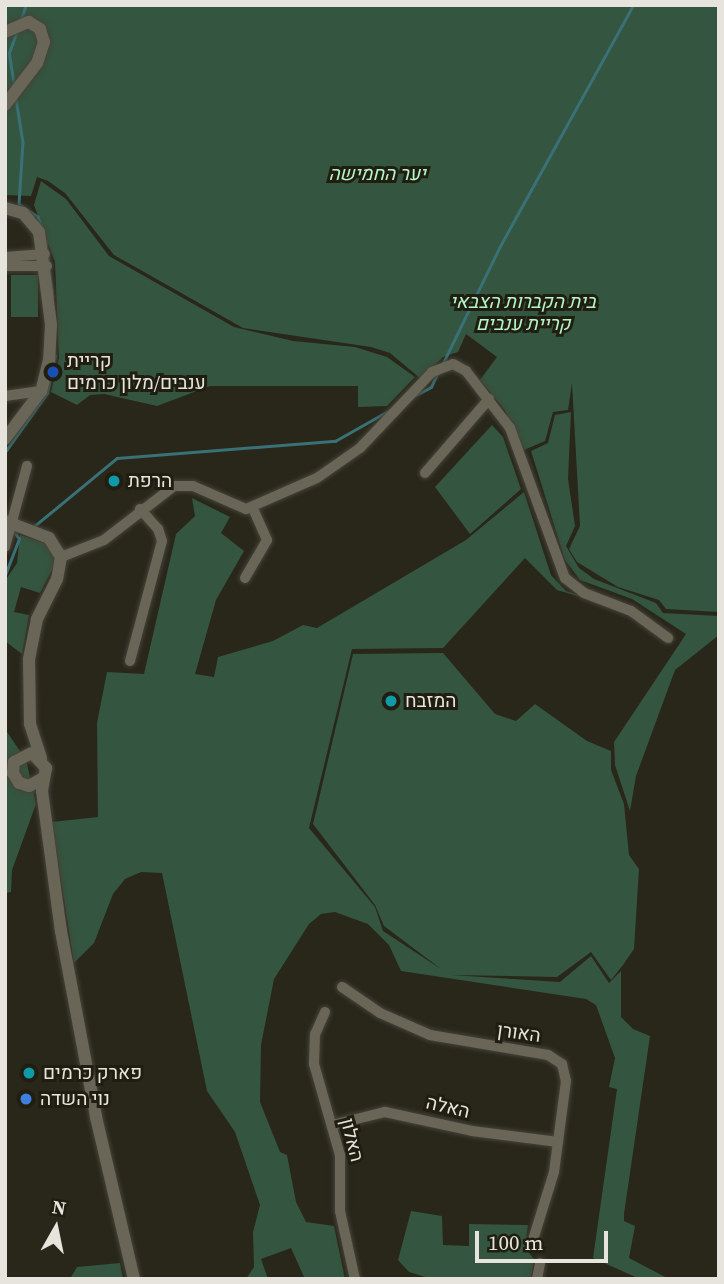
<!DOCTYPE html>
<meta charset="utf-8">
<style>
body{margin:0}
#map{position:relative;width:724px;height:1284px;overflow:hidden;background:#29271a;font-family:"Source Serif 4",Heebo,serif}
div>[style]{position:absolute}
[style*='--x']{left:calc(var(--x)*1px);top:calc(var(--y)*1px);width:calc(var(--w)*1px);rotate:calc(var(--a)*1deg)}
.green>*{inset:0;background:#34553f;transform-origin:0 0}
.stream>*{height:2.5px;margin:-1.25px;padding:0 1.25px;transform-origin:1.25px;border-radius:1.25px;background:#397177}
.roads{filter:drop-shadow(0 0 2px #454339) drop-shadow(0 0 2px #454339)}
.minor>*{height:10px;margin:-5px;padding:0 5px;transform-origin:5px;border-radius:5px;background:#696658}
.secondary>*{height:12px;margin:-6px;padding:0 6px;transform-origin:6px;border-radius:6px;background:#696658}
.dots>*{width:19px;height:19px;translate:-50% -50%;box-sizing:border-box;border:4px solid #201d11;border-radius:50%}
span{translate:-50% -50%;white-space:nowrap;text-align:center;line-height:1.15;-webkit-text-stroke:6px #201d11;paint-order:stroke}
.park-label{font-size:19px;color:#b4f5c8;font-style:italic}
.poi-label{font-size:19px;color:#e6e4dc}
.left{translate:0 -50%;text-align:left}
.street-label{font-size:19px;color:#e6e4dc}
.frame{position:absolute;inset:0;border:7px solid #e6e4dc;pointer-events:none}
.north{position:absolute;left:21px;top:1193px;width:70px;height:70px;-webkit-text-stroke:5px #201d11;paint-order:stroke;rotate:9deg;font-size:19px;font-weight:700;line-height:28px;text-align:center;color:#e6e4dc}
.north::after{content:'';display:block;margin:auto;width:24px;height:32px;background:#e6e4dc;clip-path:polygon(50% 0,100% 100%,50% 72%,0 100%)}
.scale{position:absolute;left:475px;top:1231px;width:133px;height:32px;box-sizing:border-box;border:4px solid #e6e4dc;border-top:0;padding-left:9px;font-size:21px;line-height:24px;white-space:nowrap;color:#e6e4dc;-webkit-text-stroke:5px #201d11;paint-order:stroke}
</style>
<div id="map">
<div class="green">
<i style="clip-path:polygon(5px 5px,719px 5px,719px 612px,666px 609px,659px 600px,618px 587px,577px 562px,569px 549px,580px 526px,572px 383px,568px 410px,553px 412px,545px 441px,524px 450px,504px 409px,480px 380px,497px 357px,466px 334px,458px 352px,443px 357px,421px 379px,390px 353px,371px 347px,243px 328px,114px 255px,65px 193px,48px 181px,37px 177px,31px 196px,5px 195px)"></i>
<i style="clip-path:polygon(41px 181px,66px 199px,109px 256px,234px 327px,293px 341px,355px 347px,387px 357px,415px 377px,387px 406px,358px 407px,358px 386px,210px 386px,157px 406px,104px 394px,90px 395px,77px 405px,51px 392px,59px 358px,55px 262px,34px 205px)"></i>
<i style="left:11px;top:275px;width:27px;height:42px"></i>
<i style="clip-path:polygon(571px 412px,568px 479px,575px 526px,566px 546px,579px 568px,594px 579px,656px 603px,663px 613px,719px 616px,719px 635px,675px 670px,636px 776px,630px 811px,615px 765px,614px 742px,686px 634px,632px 599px,580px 580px,565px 560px,531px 451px,548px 443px,555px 415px)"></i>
<i style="clip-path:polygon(492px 425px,503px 437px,521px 489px,470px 534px,435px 487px)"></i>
<i style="clip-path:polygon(524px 492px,551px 575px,566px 591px,612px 606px,557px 590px,525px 558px,443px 648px,352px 649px,309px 828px,375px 907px,383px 931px,441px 969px,384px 926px,375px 905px,313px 824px,353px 654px,443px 653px,495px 714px,516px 721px,535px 704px,587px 741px,611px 751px,611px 770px,624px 804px,629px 855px,639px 869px,634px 949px,623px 965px,611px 980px,591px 952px,557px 977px,451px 975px,560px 982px,591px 956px,609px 983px,621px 971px,621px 1017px,633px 1029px,650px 1036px,624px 1214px,624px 1221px,635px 1226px,629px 1258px,669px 1279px,640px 1279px,593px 1258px,617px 1089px,609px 1087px,615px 1058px,596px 1005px,586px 999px,401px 971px,389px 945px,368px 924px,335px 912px,321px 914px,309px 924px,274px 979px,261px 1045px,260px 1102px,280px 1152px,287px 1155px,296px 1202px,306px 1222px,334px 1226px,345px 1279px,305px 1279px,291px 1248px,261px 1259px,268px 1279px,246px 1279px,254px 1267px,253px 1232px,260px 1205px,235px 1132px,207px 1091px,162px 873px,141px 872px,125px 879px,113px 894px,94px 943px,74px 963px,52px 822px,98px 817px,97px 723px,107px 672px,144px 674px,176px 534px,195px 516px,192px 498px,230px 517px,221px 533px,244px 551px,216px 600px,195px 674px,214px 677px,218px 657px,273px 641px,303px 625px,317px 628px,466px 540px)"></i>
<i style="clip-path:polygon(20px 535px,48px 544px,56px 562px,40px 593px,21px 587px,14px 612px,29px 615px,22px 654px,5px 641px,5px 581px,17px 563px)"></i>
<i style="clip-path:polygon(5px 729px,26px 760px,36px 804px,12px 870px,11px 892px,5px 893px)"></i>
<i style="clip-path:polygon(411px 1211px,442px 1216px,443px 1245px,469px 1246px,469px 1224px,528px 1225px,525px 1248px,534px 1259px,531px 1279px,432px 1279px,409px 1272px,398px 1260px)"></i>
<i style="clip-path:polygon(120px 1263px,123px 1279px,70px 1279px,77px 1267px)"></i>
</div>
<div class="stream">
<i style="--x:20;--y:22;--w:18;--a:-71"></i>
<i style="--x:14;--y:86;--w:33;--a:-99"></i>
<i style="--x:9;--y:53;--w:23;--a:-70"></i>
<i style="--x:16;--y:99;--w:44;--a:80.8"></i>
<i style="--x:23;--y:142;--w:62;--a:93.7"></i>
<i style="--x:19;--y:204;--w:23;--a:34"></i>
<i style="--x:38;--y:217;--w:9;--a:69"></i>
<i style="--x:46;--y:241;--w:56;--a:82.9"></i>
<i style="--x:443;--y:363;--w:128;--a:-64"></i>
<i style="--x:499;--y:248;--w:277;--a:-61.1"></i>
<i style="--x:414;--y:396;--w:19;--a:-28"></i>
<i style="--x:431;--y:387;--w:17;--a:-65"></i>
<i style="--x:5;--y:452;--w:72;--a:-54.6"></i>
<i style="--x:47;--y:393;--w:38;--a:-78"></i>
<i style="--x:32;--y:528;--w:110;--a:-39.5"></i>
<i style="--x:117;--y:458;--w:219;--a:-4.5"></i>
<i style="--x:335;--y:441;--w:63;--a:-29.4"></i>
<i style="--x:5;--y:575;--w:39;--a:-69"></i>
<i style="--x:19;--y:539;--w:10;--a:-127"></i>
</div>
<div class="roads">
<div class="minor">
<i style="--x:5;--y:257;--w:40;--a:-4.3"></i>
<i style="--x:5;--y:266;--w:42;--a:0"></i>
<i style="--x:5;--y:396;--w:36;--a:-8"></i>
<i style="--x:425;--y:473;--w:98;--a:-49.1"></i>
<i style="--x:5;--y:547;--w:84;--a:-74.8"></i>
<i style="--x:61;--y:557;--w:46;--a:-21.6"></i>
<i style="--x:104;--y:540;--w:88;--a:-37.6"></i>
<i style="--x:174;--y:486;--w:19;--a:0"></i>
<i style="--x:193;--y:486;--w:58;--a:23.5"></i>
<i style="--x:246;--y:509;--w:77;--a:-23.6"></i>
<i style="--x:317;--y:478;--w:52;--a:-34.9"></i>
<i style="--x:360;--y:448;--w:105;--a:-46.5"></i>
<i style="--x:432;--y:372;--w:22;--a:-21"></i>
<i style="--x:453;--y:364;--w:15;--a:28"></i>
<i style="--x:466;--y:371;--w:72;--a:52.3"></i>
<i style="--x:510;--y:428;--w:160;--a:69.9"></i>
<i style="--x:565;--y:578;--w:24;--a:38"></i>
<i style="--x:584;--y:593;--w:50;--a:21"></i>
<i style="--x:631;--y:611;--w:46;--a:36.1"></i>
<i style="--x:245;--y:578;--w:44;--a:-59.9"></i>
<i style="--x:267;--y:540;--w:35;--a:-114"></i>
<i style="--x:130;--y:661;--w:124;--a:-75.1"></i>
<i style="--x:162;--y:541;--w:13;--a:-108"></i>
<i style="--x:158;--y:529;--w:27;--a:-132"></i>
<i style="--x:342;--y:987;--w:46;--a:34.4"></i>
<i style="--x:380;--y:1013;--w:55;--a:23.7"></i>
<i style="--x:430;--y:1035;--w:120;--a:9.6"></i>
<i style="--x:548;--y:1055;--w:17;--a:33"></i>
<i style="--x:562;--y:1064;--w:17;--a:77"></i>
<i style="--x:566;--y:1081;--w:92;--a:97.5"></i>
<i style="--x:554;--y:1172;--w:71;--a:107.2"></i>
<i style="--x:325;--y:1012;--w:24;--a:114"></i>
<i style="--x:315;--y:1034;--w:30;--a:92"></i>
<i style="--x:314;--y:1064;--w:95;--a:74.1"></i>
<i style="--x:340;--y:1155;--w:56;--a:90"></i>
<i style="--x:340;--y:1211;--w:70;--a:77.6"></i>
<i style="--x:332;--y:1125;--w:55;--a:-13.8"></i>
<i style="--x:385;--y:1112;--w:89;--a:12.3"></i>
<i style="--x:472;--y:1131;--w:87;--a:7.3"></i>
<i style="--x:537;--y:1279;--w:16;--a:-79"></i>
</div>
<div class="secondary">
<i style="--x:5;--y:32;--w:26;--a:-23"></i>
<i style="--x:29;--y:22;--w:13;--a:32"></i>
<i style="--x:40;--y:29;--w:14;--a:73"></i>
<i style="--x:44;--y:42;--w:22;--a:108"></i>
<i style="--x:37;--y:63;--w:53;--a:127.3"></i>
<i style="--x:5;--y:208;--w:19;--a:16"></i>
<i style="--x:23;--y:213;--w:25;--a:50"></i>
<i style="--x:39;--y:232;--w:94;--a:82.6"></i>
<i style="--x:51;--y:325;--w:35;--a:93"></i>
<i style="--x:49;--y:360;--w:32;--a:104"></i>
<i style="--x:41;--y:391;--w:60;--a:126.9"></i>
<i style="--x:5;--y:521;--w:47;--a:21.1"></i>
<i style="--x:49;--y:538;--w:22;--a:58"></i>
<i style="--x:61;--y:557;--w:22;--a:100"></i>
<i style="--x:57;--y:579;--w:45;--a:116.6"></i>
<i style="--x:37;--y:619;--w:41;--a:101.3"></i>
<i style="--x:29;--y:659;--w:65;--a:89.1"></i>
<i style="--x:30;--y:724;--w:36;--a:72"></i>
<i style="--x:43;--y:778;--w:16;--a:150"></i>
<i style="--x:29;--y:786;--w:10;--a:-163"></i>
<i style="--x:19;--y:783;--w:12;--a:-121"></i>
<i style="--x:13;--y:773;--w:11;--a:-85"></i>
<i style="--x:14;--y:762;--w:20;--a:-27"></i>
<i style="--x:32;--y:753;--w:21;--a:47"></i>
<i style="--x:46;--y:768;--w:23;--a:100"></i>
<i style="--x:42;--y:791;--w:141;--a:82.3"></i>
<i style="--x:61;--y:931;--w:189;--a:79.3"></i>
<i style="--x:96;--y:1117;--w:166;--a:76.8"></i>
</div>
</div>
<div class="dots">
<i style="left:53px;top:372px;background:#1a4fb4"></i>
<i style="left:114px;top:481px;background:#0f9aa8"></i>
<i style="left:391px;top:701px;background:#0f9aa8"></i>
<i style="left:29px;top:1073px;background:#0f9aa8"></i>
<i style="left:26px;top:1099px;background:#3f7fe0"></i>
</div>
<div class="park-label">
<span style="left:377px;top:174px">יער החמישה</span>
<span style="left:523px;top:313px">בית הקברות הצבאי<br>קריית ענבים</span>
</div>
<div class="poi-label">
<span class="left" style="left:67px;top:372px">קריית<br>ענבים/מלון כרמים</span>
<span class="left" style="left:128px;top:481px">הרפת</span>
<span class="left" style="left:405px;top:701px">המזבח</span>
<span class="left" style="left:43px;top:1073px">פארק כרמים</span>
<span class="left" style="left:40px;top:1099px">נוי השדה</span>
</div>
<div class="street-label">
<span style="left:519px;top:1033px;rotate:8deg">האורן</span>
<span style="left:448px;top:1107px;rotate:13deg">האלה</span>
<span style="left:352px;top:1140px;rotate:76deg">האלון</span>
</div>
<div class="frame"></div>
<div class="north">N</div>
<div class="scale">100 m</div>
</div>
